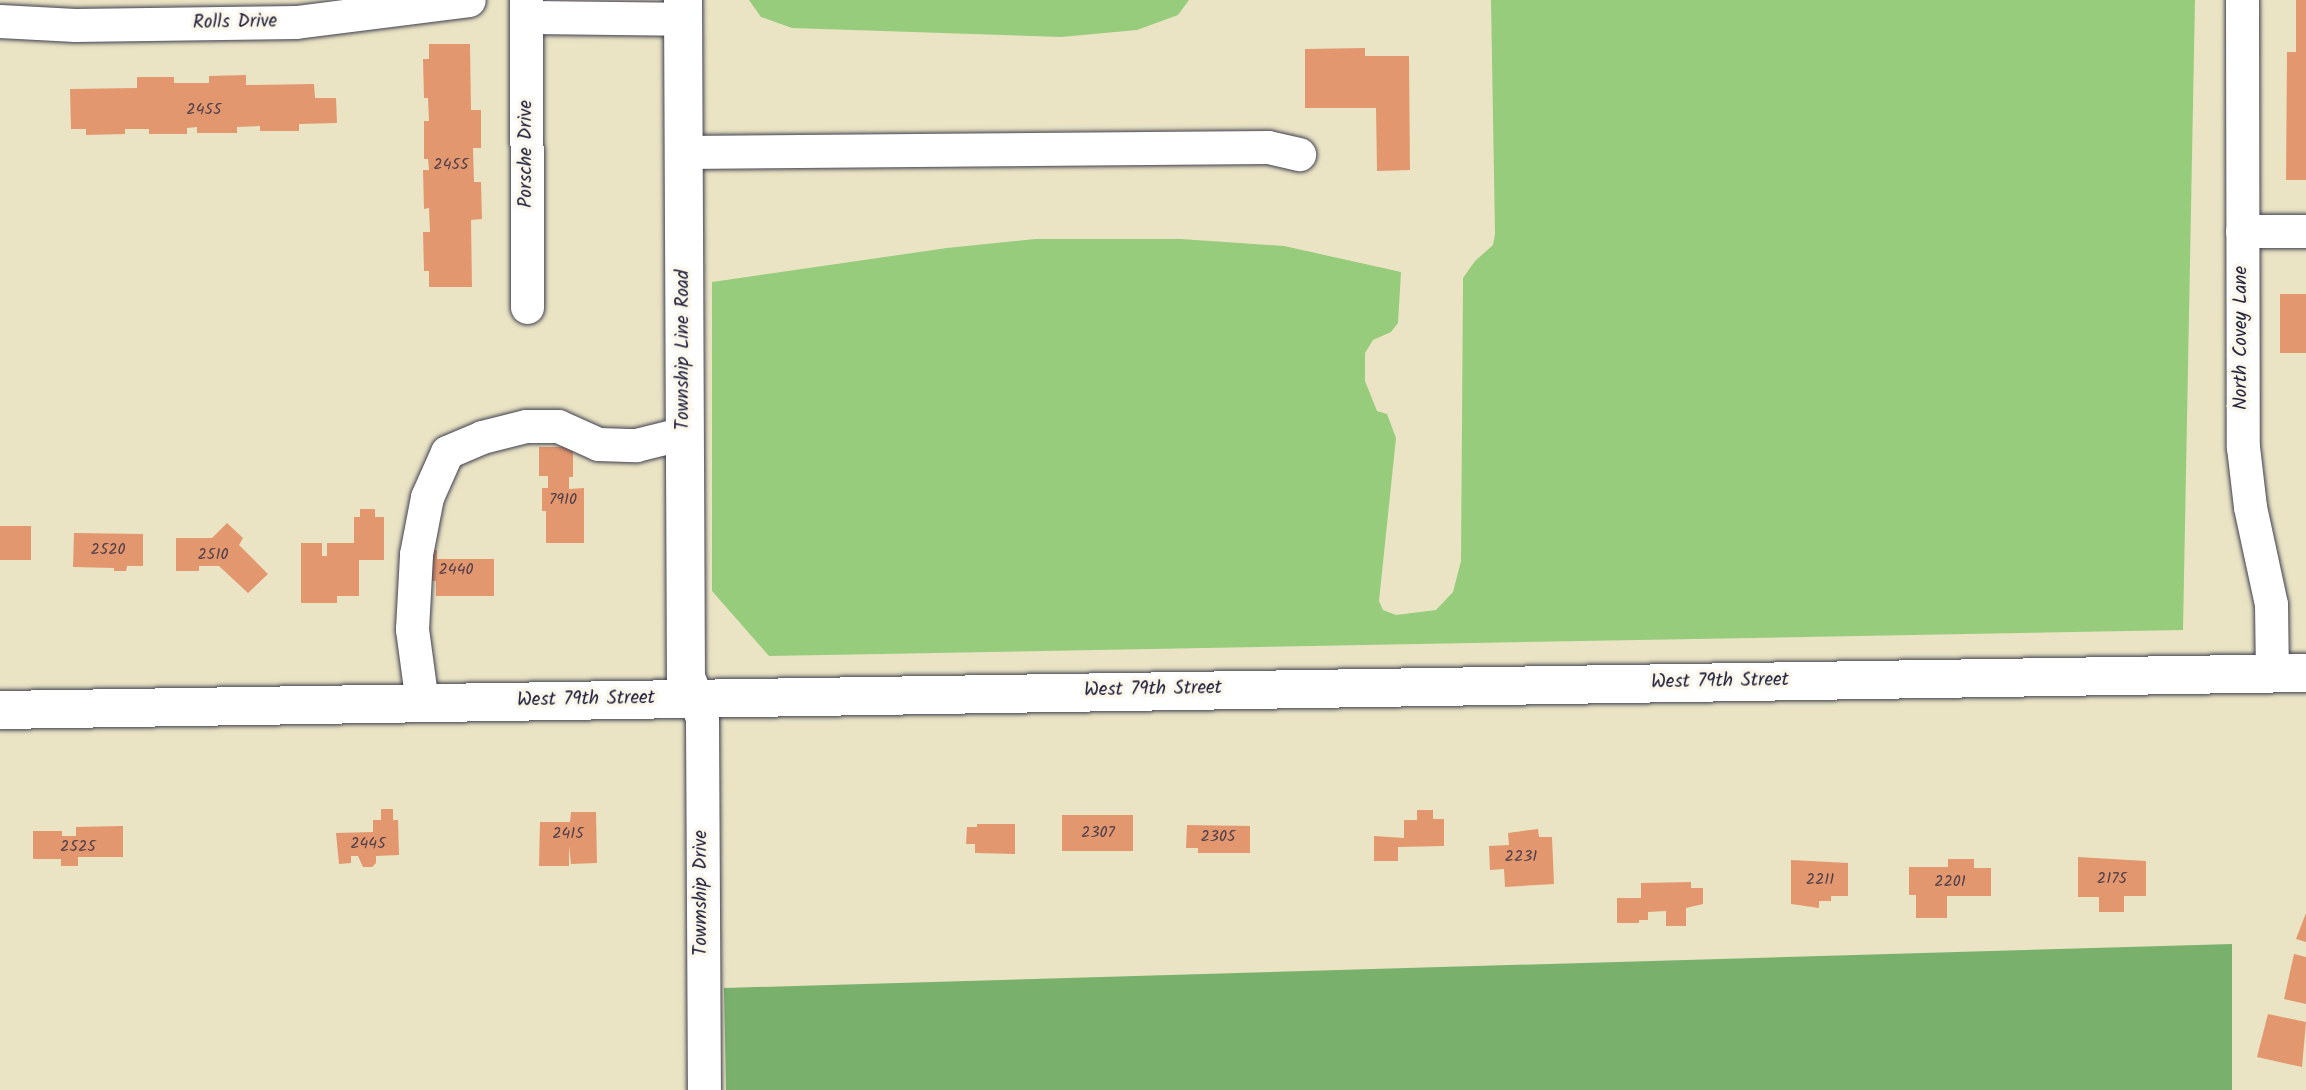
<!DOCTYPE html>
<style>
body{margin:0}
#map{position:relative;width:2306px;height:1090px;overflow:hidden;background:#eae4c4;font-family:Kalam,sans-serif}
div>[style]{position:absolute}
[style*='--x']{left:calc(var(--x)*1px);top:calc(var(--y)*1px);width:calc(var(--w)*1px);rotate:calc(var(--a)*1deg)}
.green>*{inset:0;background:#97cc7d}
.forest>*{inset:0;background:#79b06c}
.building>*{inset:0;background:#e3976f;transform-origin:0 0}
.roads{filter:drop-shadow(0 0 2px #403f50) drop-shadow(0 0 2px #403f50)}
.minor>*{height:33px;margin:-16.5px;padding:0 16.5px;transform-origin:16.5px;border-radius:16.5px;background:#fff}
.major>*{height:38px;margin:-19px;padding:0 19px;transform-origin:19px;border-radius:19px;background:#fff}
span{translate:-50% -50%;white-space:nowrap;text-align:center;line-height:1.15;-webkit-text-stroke:7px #fbf7ec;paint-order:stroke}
.number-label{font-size:16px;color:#523f48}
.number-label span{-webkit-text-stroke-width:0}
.street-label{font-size:19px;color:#22223b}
</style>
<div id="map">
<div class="green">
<i style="clip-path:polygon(749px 0,1189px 0,1178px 15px,1137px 30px,1061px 37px,792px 28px,761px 17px)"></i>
<i style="clip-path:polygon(1491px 0,2195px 0,2183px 630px,769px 656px,712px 591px,712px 282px,947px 248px,1035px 239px,1181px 239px,1284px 246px,1401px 272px,1398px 323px,1391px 332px,1373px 340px,1365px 353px,1365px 381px,1377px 411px,1387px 414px,1396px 438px,1379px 601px,1383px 610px,1396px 615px,1436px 610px,1453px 592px,1461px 561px,1463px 278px,1475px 261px,1493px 245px,1495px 234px)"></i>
</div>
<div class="forest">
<i style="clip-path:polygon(2232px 944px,2232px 1090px,726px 1090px,724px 988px)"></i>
</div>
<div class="building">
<i style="clip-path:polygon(2296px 0,2306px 0,2306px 180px,2286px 180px,2287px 52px,2296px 52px)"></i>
<i style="clip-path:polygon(429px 44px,470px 44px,471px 110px,481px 110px,481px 148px,473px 148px,474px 182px,481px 182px,482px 219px,471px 220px,472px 287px,429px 287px,429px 271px,424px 271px,423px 232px,430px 232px,429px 208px,424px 209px,423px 170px,429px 170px,428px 159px,424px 159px,424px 121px,429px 121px,428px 98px,424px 98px,423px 59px,429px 59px)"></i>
<i style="clip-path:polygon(1365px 48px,1365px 56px,1409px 56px,1410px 170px,1377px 171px,1376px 108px,1305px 108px,1305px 49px)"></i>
<i style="clip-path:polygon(246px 75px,246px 85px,314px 84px,315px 98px,336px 98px,337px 123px,299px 124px,299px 131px,260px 131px,260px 126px,237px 127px,237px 133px,197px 133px,197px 127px,187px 128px,187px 134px,149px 134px,149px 129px,125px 129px,125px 134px,86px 135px,86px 129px,71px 129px,70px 89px,137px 88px,137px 77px,174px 77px,174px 83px,209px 83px,209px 76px)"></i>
<i style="left:2306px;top:294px;width:59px;height:26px;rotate:90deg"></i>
<i style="clip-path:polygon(539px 447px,573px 447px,573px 477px,569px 477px,569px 489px,584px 488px,584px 543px,546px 543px,546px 511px,542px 511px,542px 488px,548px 488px,548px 476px,539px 476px)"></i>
<i style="clip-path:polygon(360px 509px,375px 509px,375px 517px,384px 517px,384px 560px,359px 560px,359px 596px,337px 596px,337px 603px,301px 603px,301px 543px,322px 543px,322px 556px,327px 556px,327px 543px,354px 543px,354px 517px,360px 517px)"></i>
<i style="clip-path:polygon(227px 523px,243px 538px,239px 545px,268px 574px,248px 593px,219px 566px,199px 566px,199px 571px,176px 571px,176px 538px,212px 538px)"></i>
<i style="left:0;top:526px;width:31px;height:34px"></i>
<i style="clip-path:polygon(74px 533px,143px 534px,143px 566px,127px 566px,126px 571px,114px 571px,114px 568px,73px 567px)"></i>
<i style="clip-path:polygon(418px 550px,437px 550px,437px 559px,494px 559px,494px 596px,436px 596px,436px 581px,418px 581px)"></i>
<i style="clip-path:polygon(381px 809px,393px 809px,393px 820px,398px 820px,399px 855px,376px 856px,376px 863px,372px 867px,363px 867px,358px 856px,351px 856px,351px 863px,339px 864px,336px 833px,373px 832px,373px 820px,381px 820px)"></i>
<i style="clip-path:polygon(1417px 810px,1433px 810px,1433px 819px,1444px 819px,1444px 846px,1398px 847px,1398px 861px,1374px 861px,1374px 836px,1404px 838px,1404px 820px,1417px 820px)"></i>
<i style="clip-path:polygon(571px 812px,596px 812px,597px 863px,571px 864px,569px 846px,569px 866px,539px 866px,540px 822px,570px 822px)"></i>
<i style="left:1133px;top:815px;width:36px;height:71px;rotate:90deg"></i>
<i style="clip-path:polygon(977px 824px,1015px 824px,1015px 854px,975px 853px,975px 844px,966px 844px,967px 827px,977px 827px)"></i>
<i style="clip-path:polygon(1187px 825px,1250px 826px,1250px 853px,1198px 853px,1198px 848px,1186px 848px)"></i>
<i style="clip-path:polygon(123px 826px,123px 857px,78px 857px,78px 866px,61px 866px,61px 859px,33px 859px,33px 831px,62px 831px,62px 836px,76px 836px,76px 827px)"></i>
<i style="clip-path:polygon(1538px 829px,1539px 837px,1552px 837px,1554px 884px,1505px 887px,1504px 869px,1490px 870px,1489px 846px,1509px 845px,1508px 833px)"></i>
<i style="clip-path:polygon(2078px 857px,2146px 861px,2146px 896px,2124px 896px,2124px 912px,2099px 912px,2099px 897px,2078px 897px)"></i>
<i style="clip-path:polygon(1948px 859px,1974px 859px,1974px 868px,1991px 868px,1991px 896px,1947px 896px,1947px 918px,1916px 918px,1916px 895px,1909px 895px,1909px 867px,1948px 867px)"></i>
<i style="clip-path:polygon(1791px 860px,1848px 863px,1848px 896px,1831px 896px,1831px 901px,1819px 901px,1819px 908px,1791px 904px)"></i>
<i style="clip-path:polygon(1691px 882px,1691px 888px,1703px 888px,1703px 904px,1686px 908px,1686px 926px,1666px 926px,1666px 911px,1648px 912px,1648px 920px,1639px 920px,1639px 923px,1617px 923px,1617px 898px,1641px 898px,1641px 883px)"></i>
<i style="clip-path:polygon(2306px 913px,2306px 942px,2296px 939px)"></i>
<i style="clip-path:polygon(2294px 954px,2306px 957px,2306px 1004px,2284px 999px)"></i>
<i style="clip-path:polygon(2268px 1014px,2306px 1022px,2302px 1067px,2257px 1057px)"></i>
</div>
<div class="roads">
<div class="minor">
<i style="--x:526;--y:0;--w:307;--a:89.8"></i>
<i style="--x:2242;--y:0;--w:447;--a:89.9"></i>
<i style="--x:2243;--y:447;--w:60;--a:83.3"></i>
<i style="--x:2250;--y:507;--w:99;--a:77.8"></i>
<i style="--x:2271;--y:604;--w:70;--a:89.2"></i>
<i style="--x:526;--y:17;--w:157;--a:0.7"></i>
<i style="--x:0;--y:21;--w:75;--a:3.1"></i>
<i style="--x:75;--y:25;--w:221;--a:-0.8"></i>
<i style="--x:296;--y:22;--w:174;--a:-7.2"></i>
<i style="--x:683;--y:152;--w:585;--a:-0.49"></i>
<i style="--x:1268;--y:147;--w:32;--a:13"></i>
<i style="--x:2242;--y:231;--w:64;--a:0"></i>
<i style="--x:694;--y:697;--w:22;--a:69"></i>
<i style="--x:702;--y:718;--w:372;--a:89.7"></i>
<i style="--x:422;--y:703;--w:75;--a:-97.7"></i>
<i style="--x:412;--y:629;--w:75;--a:-86.9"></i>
<i style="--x:416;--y:554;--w:58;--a:-79.1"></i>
<i style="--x:427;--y:497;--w:49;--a:-66"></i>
<i style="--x:447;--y:452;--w:38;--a:-23"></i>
<i style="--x:482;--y:437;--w:45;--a:-14"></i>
<i style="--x:526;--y:426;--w:32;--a:0"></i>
<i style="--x:558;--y:426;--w:44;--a:24.2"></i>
<i style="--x:598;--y:444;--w:38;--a:2"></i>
<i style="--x:636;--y:445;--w:50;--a:-13.8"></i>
</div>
<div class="major">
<i style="--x:683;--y:0;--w:678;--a:89.75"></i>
<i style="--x:686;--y:678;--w:21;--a:67"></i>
<i style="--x:0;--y:710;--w:2306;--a:-0.92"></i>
</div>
</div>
<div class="number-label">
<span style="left:204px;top:110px">2455</span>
<span style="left:451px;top:165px">2455</span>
<span style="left:563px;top:500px">7910</span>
<span style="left:108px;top:550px">2520</span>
<span style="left:213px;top:555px">2510</span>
<span style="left:456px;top:570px">2440</span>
<span style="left:1098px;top:833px">2307</span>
<span style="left:568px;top:834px">2415</span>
<span style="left:1218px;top:837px">2305</span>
<span style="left:368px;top:844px">2445</span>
<span style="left:78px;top:847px">2525</span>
<span style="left:1521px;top:857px">2231</span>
<span style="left:2112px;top:879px">2175</span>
<span style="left:1820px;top:880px">2211</span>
<span style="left:1950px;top:882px">2201</span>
</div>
<div class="street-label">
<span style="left:235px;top:23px;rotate:-1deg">Rolls Drive</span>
<span style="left:527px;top:154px;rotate:-90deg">Porsche Drive</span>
<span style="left:2242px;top:338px;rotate:-90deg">North Covey Lane</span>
<span style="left:684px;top:350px;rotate:-90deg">Township Line Road</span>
<span style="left:1720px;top:682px;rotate:-1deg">West 79th Street</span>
<span style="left:1153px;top:690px;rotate:-1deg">West 79th Street</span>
<span style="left:586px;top:700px;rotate:-1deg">West 79th Street</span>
<span style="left:702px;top:893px;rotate:-90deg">Towmship Drive</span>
</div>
</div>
